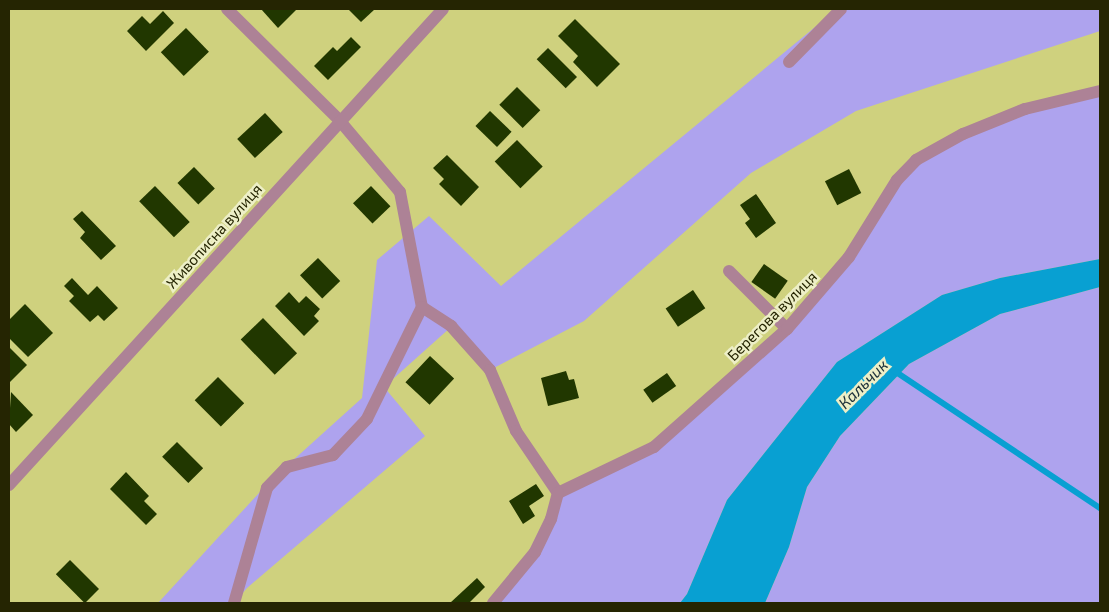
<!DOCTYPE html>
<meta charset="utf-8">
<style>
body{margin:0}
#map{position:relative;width:1109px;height:612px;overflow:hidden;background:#cfd17e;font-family:"Exo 2",sans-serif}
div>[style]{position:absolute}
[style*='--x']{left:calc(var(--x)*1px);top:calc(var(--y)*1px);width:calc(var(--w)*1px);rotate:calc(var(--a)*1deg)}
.green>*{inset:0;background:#aea3ee}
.water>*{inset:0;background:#08a0d2}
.stream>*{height:6px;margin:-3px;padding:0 3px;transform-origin:3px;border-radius:3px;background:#08a0d2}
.building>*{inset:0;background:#213700;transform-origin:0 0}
.minor>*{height:12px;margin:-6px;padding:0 6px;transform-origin:6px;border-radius:6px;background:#ad8296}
span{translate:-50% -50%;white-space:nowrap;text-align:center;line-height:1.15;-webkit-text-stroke:5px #edefc7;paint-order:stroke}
.street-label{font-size:15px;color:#252502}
.water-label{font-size:16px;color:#1d313b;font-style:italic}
.frame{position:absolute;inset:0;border:10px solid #252502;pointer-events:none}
</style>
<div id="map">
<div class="green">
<i style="clip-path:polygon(837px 9px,1100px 9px,1100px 31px,856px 111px,751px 173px,584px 321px,490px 370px,451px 327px,384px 387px,425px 436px,247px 588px,234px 603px,158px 603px,270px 481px,362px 398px,377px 260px,429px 216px,501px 286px)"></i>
<i style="clip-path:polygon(1100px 91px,1100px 259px,1000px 278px,942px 295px,837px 362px,727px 500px,687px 594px,680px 603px,493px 603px,514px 581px,558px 493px,654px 447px,822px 293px,897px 180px,963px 134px)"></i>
<i style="clip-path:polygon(1100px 287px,1100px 603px,765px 603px,789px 547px,807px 487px,840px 436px,909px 364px,1000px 314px)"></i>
</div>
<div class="water">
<i style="clip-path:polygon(1100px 259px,1100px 287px,1000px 314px,909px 364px,840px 436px,807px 487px,789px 547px,765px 603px,680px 603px,687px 594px,727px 500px,837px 362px,942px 295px,1000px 278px)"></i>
</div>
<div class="stream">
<i style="--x:893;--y:370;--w:249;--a:33.7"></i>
</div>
<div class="building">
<i style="clip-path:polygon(261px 9px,297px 9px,278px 28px)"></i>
<i style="clip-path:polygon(348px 9px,375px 9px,361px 22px)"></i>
<i style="clip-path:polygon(163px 11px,174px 23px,146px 51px,127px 31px,142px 16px,150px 24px)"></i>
<i style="clip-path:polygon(575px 19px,620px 64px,597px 87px,573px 62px,578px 56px,558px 36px)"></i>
<i style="left:186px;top:28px;width:33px;height:35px;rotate:46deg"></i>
<i style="clip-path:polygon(351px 37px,361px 47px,328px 80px,314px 66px,333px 47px,337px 51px)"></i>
<i style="left:548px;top:48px;width:41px;height:16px;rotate:45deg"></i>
<i style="left:517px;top:87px;width:33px;height:25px;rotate:45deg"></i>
<i style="left:490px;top:111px;width:30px;height:21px;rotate:44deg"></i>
<i style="left:265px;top:113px;width:26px;height:38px;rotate:47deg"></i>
<i style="left:517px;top:140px;width:37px;height:31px;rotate:46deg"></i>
<i style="clip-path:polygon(447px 155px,479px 187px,461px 206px,439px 184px,444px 179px,433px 168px)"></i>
<i style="left:194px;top:167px;width:30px;height:23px;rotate:46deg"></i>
<i style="left:849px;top:169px;width:27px;height:27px;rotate:63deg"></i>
<i style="left:155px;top:186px;width:50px;height:22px;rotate:46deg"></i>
<i style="left:371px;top:186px;width:28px;height:25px;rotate:46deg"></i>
<i style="clip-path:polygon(756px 194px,776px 223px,756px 238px,745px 223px,750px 219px,740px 205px)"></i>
<i style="clip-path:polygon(82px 211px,116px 246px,101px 260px,80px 238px,85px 232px,73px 219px)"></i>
<i style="left:318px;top:258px;width:32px;height:25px;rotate:46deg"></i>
<i style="left:764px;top:264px;width:29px;height:22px;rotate:35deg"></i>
<i style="clip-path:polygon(72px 278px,88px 295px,97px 286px,118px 308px,104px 321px,98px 315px,90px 322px,69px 301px,74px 296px,64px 286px)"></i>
<i style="left:693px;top:290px;width:22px;height:33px;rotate:56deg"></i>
<i style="clip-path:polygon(289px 292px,299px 303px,306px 296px,320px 309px,314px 316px,319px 321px,304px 336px,275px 306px)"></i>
<i style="clip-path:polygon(25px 304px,53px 333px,28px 357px,9px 338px,9px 320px)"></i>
<i style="left:263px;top:318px;width:49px;height:31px;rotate:46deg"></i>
<i style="clip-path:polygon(9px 347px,27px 365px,10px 382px,9px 381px)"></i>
<i style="left:430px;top:356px;width:33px;height:36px;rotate:43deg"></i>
<i style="clip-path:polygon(566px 371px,569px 380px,574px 379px,579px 398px,548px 406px,541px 378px)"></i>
<i style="left:667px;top:373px;width:16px;height:29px;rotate:55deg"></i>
<i style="left:218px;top:377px;width:37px;height:33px;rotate:45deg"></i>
<i style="clip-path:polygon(11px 392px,33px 415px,16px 432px,9px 424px)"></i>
<i style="left:177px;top:442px;width:37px;height:21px;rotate:45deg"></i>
<i style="clip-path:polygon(126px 472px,149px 496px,144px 501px,157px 514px,146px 525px,110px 489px)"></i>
<i style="clip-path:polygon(536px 484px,544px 496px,529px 506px,535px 516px,523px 524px,509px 501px)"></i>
<i style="left:70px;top:560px;width:41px;height:20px;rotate:45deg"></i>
<i style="clip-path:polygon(477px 578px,485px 587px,469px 603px,450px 603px)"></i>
</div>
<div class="minor">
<i style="--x:227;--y:9;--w:159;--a:44.7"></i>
<i style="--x:340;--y:121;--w:93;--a:49.8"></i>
<i style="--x:400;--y:192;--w:117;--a:79.2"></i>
<i style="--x:422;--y:307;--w:125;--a:116.2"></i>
<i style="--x:367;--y:419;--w:50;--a:133.4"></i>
<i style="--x:333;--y:455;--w:48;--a:165.4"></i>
<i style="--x:287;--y:467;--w:29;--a:134"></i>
<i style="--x:267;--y:488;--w:120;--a:106"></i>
<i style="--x:789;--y:62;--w:74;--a:-45.5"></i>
<i style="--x:729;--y:271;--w:82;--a:45"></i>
<i style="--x:422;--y:307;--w:35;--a:33"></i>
<i style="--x:451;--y:326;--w:59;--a:48.4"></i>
<i style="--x:490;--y:370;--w:66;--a:66.9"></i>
<i style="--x:516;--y:431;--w:75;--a:55.9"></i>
<i style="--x:9;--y:485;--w:644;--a:-47.64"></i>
<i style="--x:558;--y:493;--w:106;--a:-25.6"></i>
<i style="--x:654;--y:447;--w:178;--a:-41.6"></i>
<i style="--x:787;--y:329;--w:95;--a:-49.3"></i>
<i style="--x:849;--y:257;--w:91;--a:-58.1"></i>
<i style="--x:897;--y:180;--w:28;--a:-46"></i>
<i style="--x:916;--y:160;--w:54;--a:-29"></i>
<i style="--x:963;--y:134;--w:67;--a:-22"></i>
<i style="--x:1025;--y:109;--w:77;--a:-13.5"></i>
<i style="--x:493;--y:603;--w:66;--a:-50.5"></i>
<i style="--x:535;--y:552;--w:37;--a:-64"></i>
<i style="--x:551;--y:519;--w:27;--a:-75"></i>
</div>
<div class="street-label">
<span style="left:214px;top:236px;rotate:-48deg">Живописна вулиця</span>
<span style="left:772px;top:316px;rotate:-45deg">Берегова вулиця</span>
</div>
<div class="water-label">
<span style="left:863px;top:384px;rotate:-45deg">Кальчик</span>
</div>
<div class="frame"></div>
</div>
